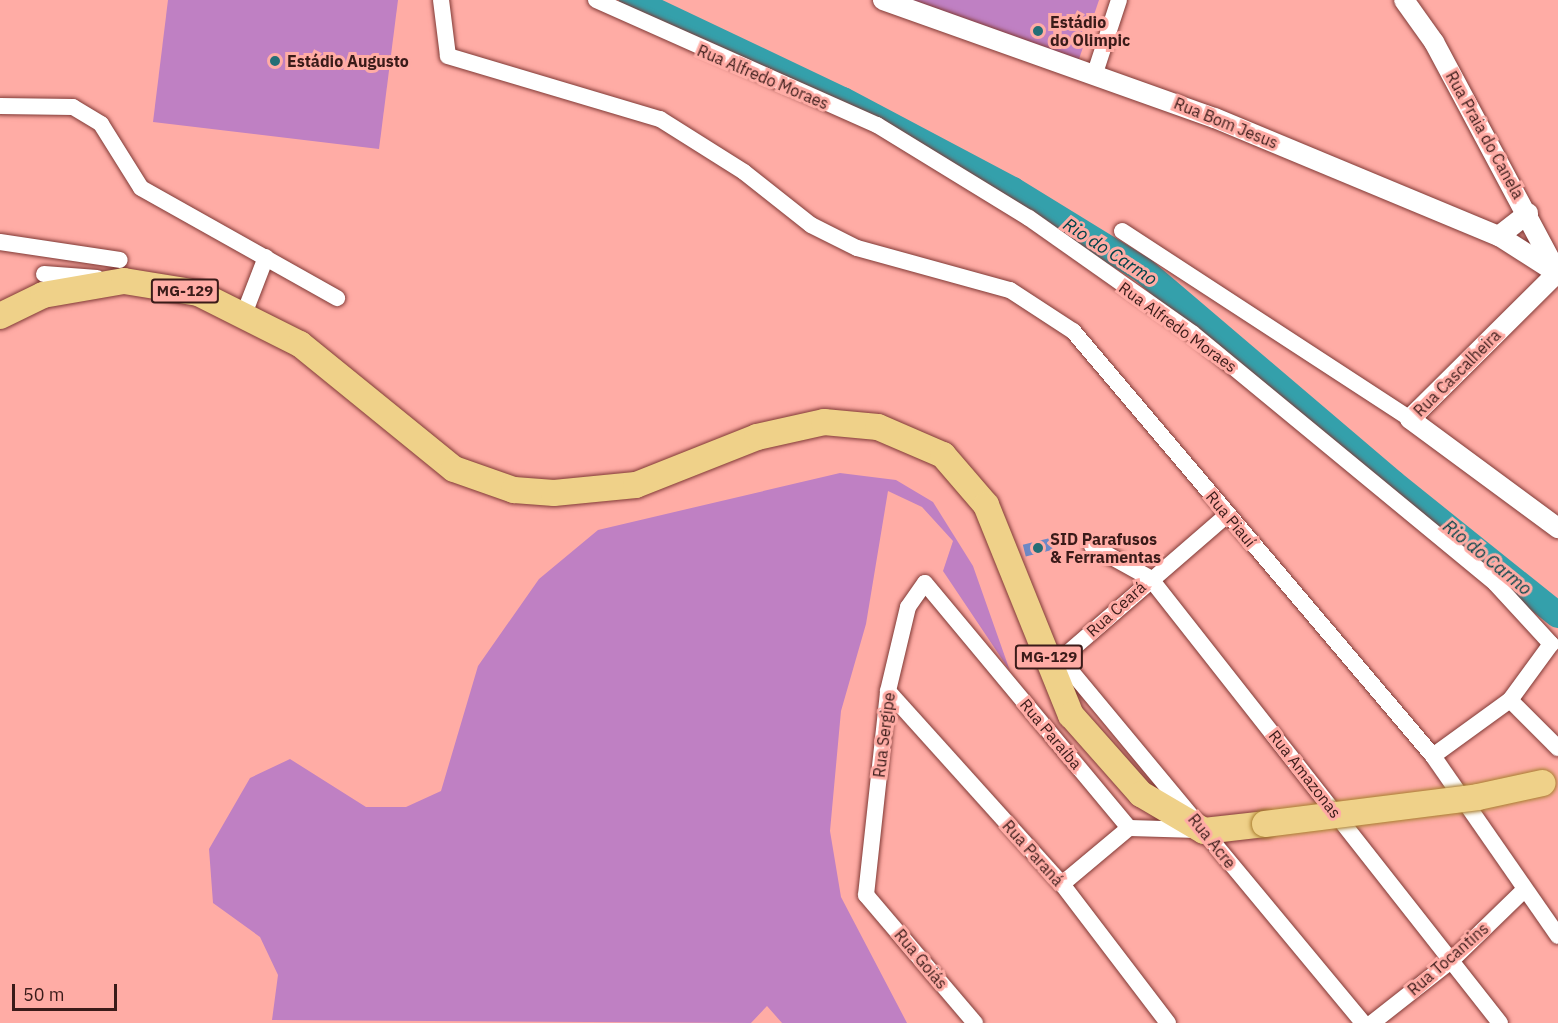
<!DOCTYPE html>
<meta charset="utf-8">
<style>
body{margin:0}
#map{position:relative;width:1558px;height:1023px;overflow:hidden;background:#ffaca5;font-family:"IBM Plex Sans",sans-serif}
div>[style]{position:absolute}
[style*='--x']{left:calc(var(--x)*1px);top:calc(var(--y)*1px);width:calc(var(--w)*1px);rotate:calc(var(--a)*1deg)}
.green>*{inset:0;background:#bf80c3}
.river>*{height:26px;margin:-13px;padding:0 13px;transform-origin:13px;border-radius:13px;background:#34a0ab}
.building>*{inset:0;background:#6d89c6;transform-origin:0 0}
.roads{filter:drop-shadow(0 0 2px #803935) drop-shadow(0 0 2px #803935)}
.minor>*{height:16px;margin:-8px;padding:0 8px;transform-origin:8px;border-radius:8px;background:#fff}
.tertiary>*{height:20px;margin:-10px;padding:0 10px;transform-origin:10px;border-radius:10px;background:#fff}
.primary>*{height:26px;margin:-13px;padding:0 13px;transform-origin:13px;border-radius:13px;background:#efd189}
.bridges{filter:drop-shadow(0 0 2px #a87d2f) drop-shadow(0 0 2px #a87d2f)}
.primary-bridge>*{height:26px;margin:-13px;padding:0 13px;transform-origin:13px;border-radius:13px;background:#efd189}
.dots>*{width:16px;height:16px;translate:-50% -50%;box-sizing:border-box;border:3px solid #ffaca5;border-radius:50%}
span{translate:-50% -50%;white-space:nowrap;text-align:center;line-height:1.15;-webkit-text-stroke:6px #ffaca5;paint-order:stroke}
.shield-label span{padding:2px 4px;background:#ffaca5;border:2px solid;border-radius:4px;-webkit-text-stroke-width:0}
.shield-label{font-size:15px;color:#3a1b19;font-weight:700}
.poi-label{font-size:16px;color:#3a1b19;font-weight:700}
.left{translate:0 -50%;text-align:left}
.street-label{font-size:16px;color:#3a1b19}
.water-label{font-size:18px;color:#004248;font-style:italic}
.scale{position:absolute;left:12px;top:984px;width:105px;height:27px;box-sizing:border-box;border:3px solid #3a1b19;border-top:0;padding-left:8px;font-size:18px;line-height:21px;white-space:nowrap;color:#3a1b19;-webkit-text-stroke:4px #ffaca5;paint-order:stroke}
</style>
<div id="map">
<div class="green">
<i style="clip-path:polygon(168px 0,398px 0,379px 149px,153px 122px)"></i>
<i style="clip-path:polygon(897px 0,1099px 0,1078px 62px)"></i>
<i style="clip-path:polygon(840px 473px,896px 480px,933px 502px,973px 566px,1010px 671px,943px 571px,953px 541px,922px 507px,888px 491px,866px 624px,841px 711px,830px 831px,841px 897px,907px 1023px,782px 1023px,767px 1006px,751px 1023px,272px 1020px,278px 975px,260px 937px,213px 903px,209px 849px,250px 778px,290px 759px,366px 807px,406px 807px,441px 791px,478px 666px,539px 579px,598px 530px)"></i>
</div>
<div class="river">
<i style="--x:632;--y:0;--w:233;--a:25.4"></i>
<i style="--x:843;--y:100;--w:192;--a:27.9"></i>
<i style="--x:1013;--y:190;--w:153;--a:31.6"></i>
<i style="--x:1143;--y:270;--w:328;--a:40.4"></i>
<i style="--x:1393;--y:483;--w:211;--a:38.7"></i>
</div>
<div class="building">
<i style="left:1050px;top:538px;width:12px;height:28px;rotate:76deg"></i>
</div>
<div class="roads">
<div class="minor">
<i style="--x:441;--y:0;--w:56;--a:82.9"></i>
<i style="--x:448;--y:56;--w:221;--a:16.6"></i>
<i style="--x:660;--y:119;--w:99;--a:32.2"></i>
<i style="--x:744;--y:172;--w:85;--a:38.3"></i>
<i style="--x:811;--y:225;--w:51;--a:26.6"></i>
<i style="--x:857;--y:248;--w:159;--a:15.4"></i>
<i style="--x:1010;--y:290;--w:75;--a:33.1"></i>
<i style="--x:1073;--y:331;--w:557;--a:49.73"></i>
<i style="--x:1433;--y:756;--w:219;--a:55.2"></i>
<i style="--x:596;--y:0;--w:308;--a:24"></i>
<i style="--x:877;--y:125;--w:178;--a:31.5"></i>
<i style="--x:1029;--y:218;--w:199;--a:35.2"></i>
<i style="--x:1192;--y:333;--w:393;--a:39.5"></i>
<i style="--x:1495;--y:583;--w:83;--a:47.4"></i>
<i style="--x:1551;--y:644;--w:69;--a:126.2"></i>
<i style="--x:1510;--y:700;--w:95;--a:144"></i>
<i style="--x:1095;--y:73;--w:77;--a:-71.8"></i>
<i style="--x:0;--y:106;--w:73;--a:0.8"></i>
<i style="--x:73;--y:107;--w:33;--a:31"></i>
<i style="--x:101;--y:124;--w:75;--a:58"></i>
<i style="--x:141;--y:188;--w:225;--a:29.3"></i>
<i style="--x:1122;--y:231;--w:344;--a:33.1"></i>
<i style="--x:0;--y:242;--w:121;--a:8.5"></i>
<i style="--x:44;--y:274;--w:53;--a:4.3"></i>
<i style="--x:244;--y:314;--w:61;--a:-68.9"></i>
<i style="--x:1227;--y:515;--w:220;--a:139.1"></i>
<i style="--x:1061;--y:659;--w:473;--a:50.3"></i>
<i style="--x:1092;--y:546;--w:66;--a:28.9"></i>
<i style="--x:1150;--y:578;--w:566;--a:51.81"></i>
<i style="--x:888;--y:691;--w:260;--a:48"></i>
<i style="--x:1062;--y:884;--w:175;--a:52.7"></i>
<i style="--x:1510;--y:700;--w:68;--a:45"></i>
<i style="--x:1062;--y:884;--w:87;--a:-39.9"></i>
<i style="--x:975;--y:1023;--w:168;--a:-130.4"></i>
<i style="--x:866;--y:895;--w:205;--a:-83.8"></i>
<i style="--x:888;--y:691;--w:86;--a:-76.6"></i>
<i style="--x:908;--y:607;--w:29;--a:-55"></i>
<i style="--x:925;--y:583;--w:319;--a:50.2"></i>
<i style="--x:1129;--y:828;--w:69;--a:1.7"></i>
<i style="--x:1372;--y:1023;--w:102;--a:-38.2"></i>
<i style="--x:1452;--y:960;--w:98;--a:-44.2"></i>
</div>
<div class="tertiary">
<i style="--x:883;--y:0;--w:352;--a:19.6"></i>
<i style="--x:1215;--y:118;--w:308;--a:22.6"></i>
<i style="--x:1499;--y:236;--w:69;--a:32.5"></i>
<i style="--x:1404;--y:0;--w:52;--a:54.5"></i>
<i style="--x:1434;--y:42;--w:261;--a:61.9"></i>
<i style="--x:1499;--y:236;--w:37;--a:-38"></i>
<i style="--x:1557;--y:273;--w:207;--a:135.2"></i>
<i style="--x:1410;--y:419;--w:184;--a:36.4"></i>
</div>
<div class="primary">
<i style="--x:0;--y:316;--w:48;--a:-26"></i>
<i style="--x:43;--y:295;--w:82;--a:-9.8"></i>
<i style="--x:124;--y:281;--w:75;--a:9.2"></i>
<i style="--x:198;--y:293;--w:114;--a:26.6"></i>
<i style="--x:300;--y:344;--w:198;--a:39.1"></i>
<i style="--x:454;--y:469;--w:64;--a:19.3"></i>
<i style="--x:514;--y:490;--w:40;--a:4.3"></i>
<i style="--x:554;--y:493;--w:82;--a:-5.6"></i>
<i style="--x:636;--y:485;--w:130;--a:-21.6"></i>
<i style="--x:757;--y:437;--w:69;--a:-12.6"></i>
<i style="--x:824;--y:422;--w:54;--a:5.3"></i>
<i style="--x:878;--y:427;--w:71;--a:23.3"></i>
<i style="--x:943;--y:455;--w:66;--a:49.3"></i>
<i style="--x:986;--y:505;--w:227;--a:68"></i>
<i style="--x:1071;--y:715;--w:106;--a:48.5"></i>
<i style="--x:1141;--y:794;--w:73;--a:30.4"></i>
<i style="--x:1204;--y:831;--w:61;--a:-6.5"></i>
</div>
</div>
<div class="bridges">
<div class="primary-bridge">
<i style="--x:1265;--y:824;--w:215;--a:-7.2"></i>
<i style="--x:1478;--y:797;--w:66;--a:-12.2"></i>
</div>
</div>
<div class="dots">
<i style="left:1038px;top:31px;background:#246e76"></i>
<i style="left:275px;top:61px;background:#246e76"></i>
<i style="left:1038px;top:548px;background:#246e76"></i>
</div>
<div class="shield-label">
<span style="left:185px;top:291px">MG-129</span>
<span style="left:1049px;top:657px">MG-129</span>
</div>
<div class="poi-label">
<span class="left" style="left:1050px;top:31px">Estádio<br>do Olimpic</span>
<span class="left" style="left:287px;top:61px">Estádio Augusto</span>
<span class="left" style="left:1050px;top:548px">SID Parafusos<br>&amp; Ferramentas</span>
</div>
<div class="street-label">
<span style="left:763px;top:77px;rotate:23deg">Rua Alfredo Moraes</span>
<span style="left:1226px;top:123px;rotate:22deg">Rua Bom Jesus</span>
<span style="left:1485px;top:135px;rotate:61deg">Rua Praia do Canela</span>
<span style="left:1178px;top:327px;rotate:36deg">Rua Alfredo Moraes</span>
<span style="left:1457px;top:373px;rotate:-45deg">Rua Cascalheira</span>
<span style="left:1231px;top:519px;rotate:50deg">Rua Piauí</span>
<span style="left:1116px;top:609px;rotate:-42deg">Rua Ceará</span>
<span style="left:1051px;top:734px;rotate:50deg">Rua Paraíba</span>
<span style="left:884px;top:735px;rotate:-83deg">Rua Sergipe</span>
<span style="left:1305px;top:774px;rotate:52deg">Rua Amazonas</span>
<span style="left:1212px;top:841px;rotate:51deg">Rua Acre</span>
<span style="left:1033px;top:853px;rotate:48deg">Rua Paraná</span>
<span style="left:921px;top:959px;rotate:50deg">Rua Goiás</span>
<span style="left:1448px;top:959px;rotate:-41deg">Rua Tocantins</span>
</div>
<div class="water-label">
<span style="left:1110px;top:252px;rotate:33deg">Rio do Carmo</span>
<span style="left:1487px;top:558px;rotate:39deg">Rio do Carmo</span>
</div>
<div class="scale">50 m</div>
</div>
